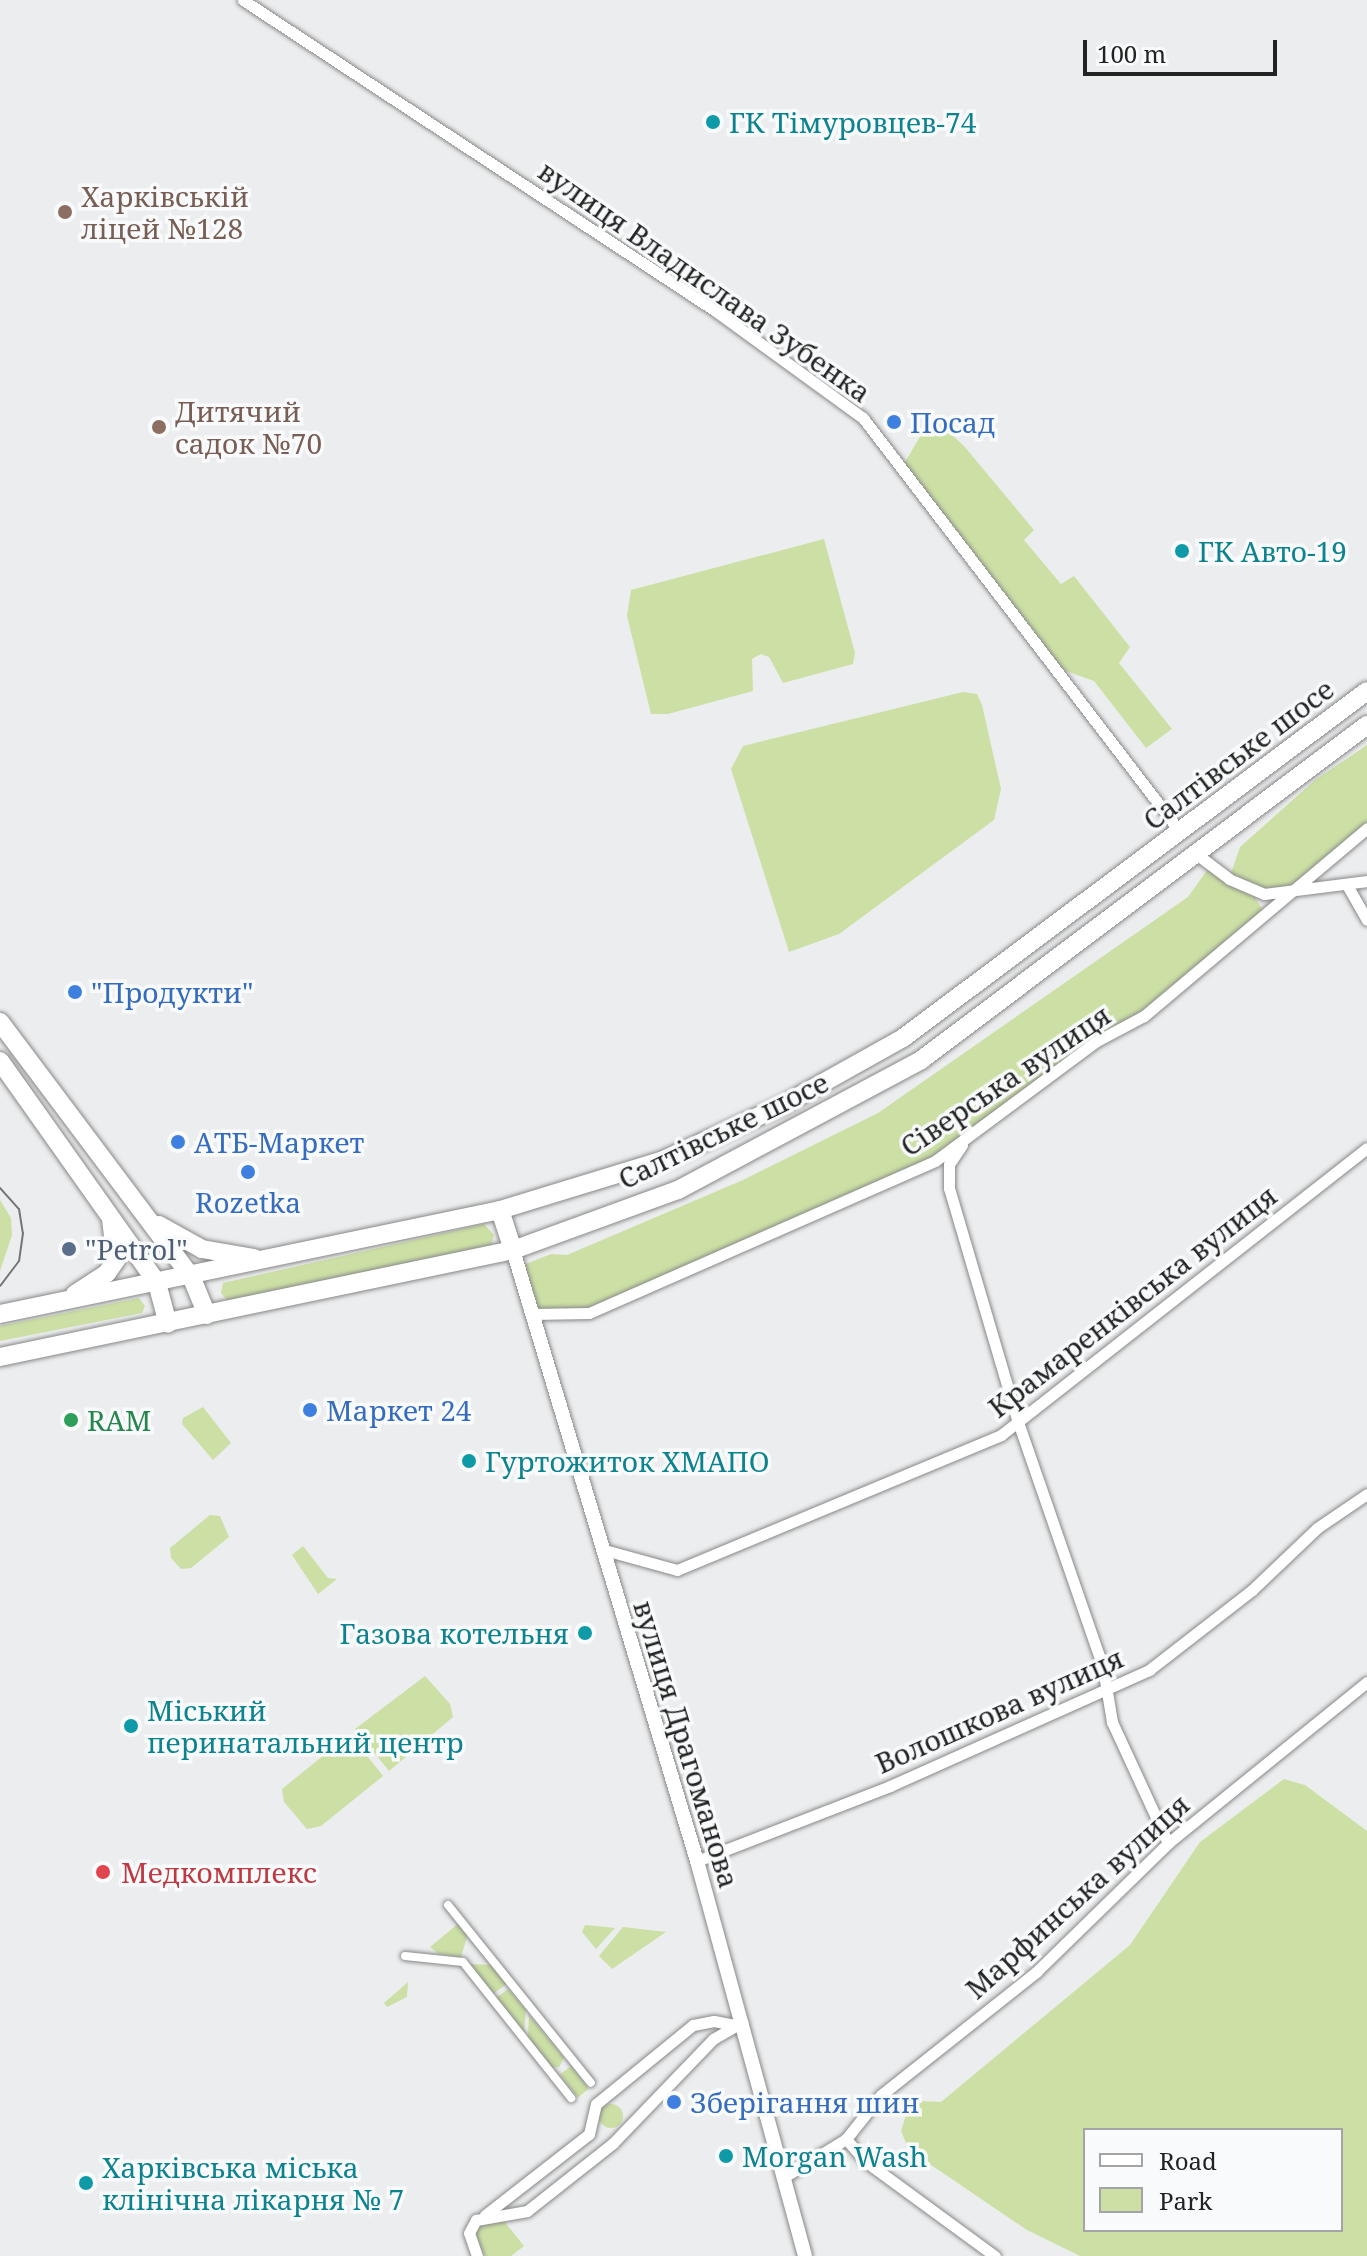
<!DOCTYPE html>
<meta charset="utf-8">
<style>
body{margin:0}
#map{position:relative;width:1367px;height:2256px;overflow:hidden;background:#ecedee;font-family:"Noto Serif",serif}
div>[style]{position:absolute}
[style*='--x']{left:calc(var(--x)*1px);top:calc(var(--y)*1px);width:calc(var(--w)*1px);rotate:calc(var(--a)*1deg)}
.green>*{inset:0;background:#cce0a5;transform-origin:0 0}
.round{border-radius:50%}
.roads{filter:drop-shadow(0 0 2px #888889) drop-shadow(0 0 2px #888889)}
.pedestrian>*{height:8px;margin:-4px;padding:0 4px;transform-origin:4px;border-radius:4px;background:#fff}
.minor>*{height:11px;margin:-5.5px;padding:0 5.5px;transform-origin:5.5px;border-radius:5.5px;background:#fff}
.tertiary>*{height:14px;margin:-7px;padding:0 7px;transform-origin:7px;border-radius:7px;background:#fff}
.primary>*{height:18px;margin:-9px;padding:0 9px;transform-origin:9px;border-radius:9px;background:#fff}
.tram>*{height:2px;margin:-1px;padding:0 1px;transform-origin:1px;border-radius:1px;background:#747576}
.dots>*{width:22px;height:22px;translate:-50% -50%;box-sizing:border-box;border:4px solid #f9fafb;border-radius:50%}
span{translate:-50% -50%;white-space:nowrap;text-align:center;line-height:1.15;-webkit-text-stroke:7px #f9fafb;paint-order:stroke}
.culture-label{font-size:28px;color:#0d838f}
.left{translate:0 -50%;text-align:left}
.right{translate:-100% -50%;text-align:right}
.education-label{font-size:28px;color:#785e54}
.street-label{font-size:28px;color:#222323}
.shop-label{font-size:28px;color:#366cbe}
.service-label{font-size:28px;color:#4e5e75}
.leisure-label{font-size:28px;color:#27864d}
.health-label{font-size:28px;color:#be3a42}
.legend{position:absolute;left:1083px;top:2128px;width:260px;height:104px;box-sizing:border-box;background:#f9fafb;border:2px solid #a3a4a5;margin:0;padding:10px 14px;list-style:none;font-size:24px;color:#222323}
.legend li{display:flex;align-items:center;gap:16px;height:40px}
.legend b{width:40px;border:2px solid #a3a4a5}
.scale{position:absolute;left:1083px;top:40px;width:194px;height:36px;box-sizing:border-box;border:4px solid #222323;border-top:0;padding-left:10px;font-size:24px;line-height:28px;white-space:nowrap;color:#222323;-webkit-text-stroke:6px #f9fafb;paint-order:stroke}
</style>
<div id="map">
<div class="green">
<i style="clip-path:polygon(932px 416px,964px 446px,1034px 530px,1024px 540px,1061px 584px,1074px 576px,1130px 647px,1119px 663px,1172px 729px,1146px 748px,1094px 681px,1063px 670px,904px 464px)"></i>
<i style="clip-path:polygon(824px 539px,855px 653px,853px 664px,783px 683px,769px 657px,761px 654px,752px 659px,753px 691px,668px 714px,651px 714px,627px 616px,631px 590px)"></i>
<i style="clip-path:polygon(963px 692px,977px 694px,982px 705px,1001px 789px,994px 820px,839px 934px,789px 952px,731px 769px,743px 746px)"></i>
<i style="clip-path:polygon(1367px 745px,1367px 828px,1285px 894px,1251px 890px,1263px 911px,1144px 1016px,1095px 1042px,935px 1161px,589px 1313px,532px 1314px,518px 1267px,551px 1254px,567px 1255px,743px 1180px,878px 1113px,1188px 897px,1210px 866px,1229px 879px,1240px 847px,1315px 780px)"></i>
<i style="clip-path:polygon(0 1200px,11px 1218px,12px 1235px,0 1271px)"></i>
<i style="clip-path:polygon(484px 1224px,494px 1235px,491px 1246px,228px 1301px,221px 1293px,223px 1283px)"></i>
<i style="clip-path:polygon(139px 1298px,145px 1306px,142px 1313px,0 1341px,0 1326px)"></i>
<i style="clip-path:polygon(203px 1407px,231px 1443px,213px 1460px,182px 1424px,183px 1418px)"></i>
<i style="clip-path:polygon(210px 1515px,220px 1516px,229px 1537px,191px 1568px,181px 1569px,171px 1558px,170px 1548px)"></i>
<i style="clip-path:polygon(303px 1546px,328px 1578px,337px 1579px,318px 1594px,292px 1555px)"></i>
<i style="clip-path:polygon(425px 1676px,450px 1704px,453px 1717px,389px 1771px,355px 1729px)"></i>
<i style="clip-path:polygon(350px 1734px,383px 1776px,321px 1826px,307px 1829px,284px 1802px,282px 1789px)"></i>
<i style="clip-path:polygon(evenodd,1284px 1779px,1305px 1785px,1367px 1831px,1367px 2256px,1080px 2256px,1027px 2230px,909px 2150px,901px 2131px,907px 2111px,919px 2101px,941px 2102px,1130px 1945px,1200px 1842px,1284px 1779px,1341px 2130px,1341px 2230px,1085px 2230px,1085px 2130px,1341px 2130px)"></i>
<i style="clip-path:polygon(459px 1923px,468px 1934px,461px 1957px,439px 1954px,430px 1947px)"></i>
<i style="clip-path:polygon(585px 1925px,615px 1928px,596px 1949px,582px 1932px)"></i>
<i style="clip-path:polygon(623px 1927px,666px 1932px,612px 1969px,599px 1956px)"></i>
<i style="clip-path:polygon(469px 1964px,494px 1965px,508px 1983px,493px 1994px)"></i>
<i style="clip-path:polygon(408px 1982px,407px 1997px,387px 2007px,384px 2003px)"></i>
<i style="clip-path:polygon(508px 1989px,526px 2010px,524px 2033px,496px 1998px)"></i>
<i style="clip-path:polygon(529px 2015px,564px 2058px,559px 2067px,552px 2068px,528px 2037px)"></i>
<i style="left:571px;top:2066px;width:29px;height:14px;rotate:52deg"></i>
<i class="round" style="left:599px;top:2104px;width:24px;height:24px"></i>
<i style="clip-path:polygon(495px 2219px,504px 2221px,524px 2246px,511px 2256px,485px 2256px,475px 2239px,478px 2225px)"></i>
</div>
<div class="roads">
<div class="pedestrian">
<i style="--x:448;--y:1905;--w:228;--a:51.2"></i>
<i style="--x:405;--y:1956;--w:58;--a:5.9"></i>
<i style="--x:463;--y:1962;--w:174;--a:51.5"></i>
</div>
<div class="minor">
<i style="--x:243;--y:0;--w:567;--a:33.35"></i>
<i style="--x:717;--y:312;--w:180;--a:36"></i>
<i style="--x:863;--y:418;--w:523;--a:52.54"></i>
<i style="--x:1199;--y:856;--w:38;--a:37"></i>
<i style="--x:1229;--y:879;--w:38;--a:23"></i>
<i style="--x:1264;--y:894;--w:104;--a:-7.2"></i>
<i style="--x:1347;--y:885;--w:40;--a:60.3"></i>
<i style="--x:962;--y:1145;--w:23;--a:124"></i>
<i style="--x:949;--y:1164;--w:24;--a:90"></i>
<i style="--x:949;--y:1188;--w:241;--a:73.6"></i>
<i style="--x:1017;--y:1419;--w:263;--a:70.9"></i>
<i style="--x:1103;--y:1668;--w:55;--a:80.5"></i>
<i style="--x:1112;--y:1722;--w:133;--a:65.2"></i>
<i style="--x:532;--y:1314;--w:57;--a:-1"></i>
<i style="--x:589;--y:1313;--w:378;--a:-23.7"></i>
<i style="--x:935;--y:1161;--w:199;--a:-36.6"></i>
<i style="--x:1095;--y:1042;--w:55;--a:-28"></i>
<i style="--x:1144;--y:1016;--w:292;--a:-40.1"></i>
<i style="--x:601;--y:1549;--w:79;--a:15.4"></i>
<i style="--x:677;--y:1570;--w:351;--a:-22.6"></i>
<i style="--x:1001;--y:1435;--w:465;--a:-38.1"></i>
<i style="--x:697;--y:1861;--w:207;--a:-21.2"></i>
<i style="--x:890;--y:1786;--w:284;--a:-24.1"></i>
<i style="--x:1149;--y:1670;--w:130;--a:-37.8"></i>
<i style="--x:1252;--y:1590;--w:90;--a:-43.6"></i>
<i style="--x:1317;--y:1528;--w:60;--a:-34.2"></i>
<i style="--x:846;--y:2139;--w:29;--a:49"></i>
<i style="--x:865;--y:2161;--w:161;--a:36.2"></i>
<i style="--x:784;--y:2177;--w:73;--a:-31.5"></i>
<i style="--x:846;--y:2139;--w:56;--a:-51.5"></i>
<i style="--x:881;--y:2095;--w:198;--a:-38.4"></i>
<i style="--x:1036;--y:1972;--w:185;--a:-44.3"></i>
<i style="--x:1168;--y:1843;--w:256;--a:-39"></i>
<i style="--x:485;--y:2215;--w:132;--a:-37.9"></i>
<i style="--x:589;--y:2134;--w:31;--a:-77"></i>
<i style="--x:596;--y:2104;--w:125;--a:-39.2"></i>
<i style="--x:693;--y:2025;--w:21;--a:-11"></i>
<i style="--x:714;--y:2021;--w:21;--a:11"></i>
<i style="--x:477;--y:2256;--w:24;--a:-109"></i>
<i style="--x:469;--y:2233;--w:15;--a:-62"></i>
<i style="--x:476;--y:2220;--w:52;--a:-10"></i>
<i style="--x:527;--y:2211;--w:110;--a:-38.3"></i>
<i style="--x:613;--y:2143;--w:144;--a:-46.1"></i>
<i style="--x:713;--y:2039;--w:34;--a:-30"></i>
</div>
<div class="tertiary">
<i style="--x:513;--y:1250;--w:638;--a:73.24"></i>
<i style="--x:697;--y:1861;--w:409;--a:74.7"></i>
</div>
<div class="primary">
<i style="--x:0;--y:1022;--w:318;--a:53.1"></i>
<i style="--x:191;--y:1276;--w:42;--a:67.7"></i>
<i style="--x:0;--y:1061;--w:272;--a:54.7"></i>
<i style="--x:157;--y:1283;--w:42;--a:75"></i>
<i style="--x:500;--y:1210;--w:42;--a:72"></i>
<i style="--x:159;--y:1225;--w:49;--a:29.2"></i>
<i style="--x:202;--y:1249;--w:53;--a:9.8"></i>
<i style="--x:75;--y:1294;--w:38;--a:-33"></i>
<i style="--x:107;--y:1273;--w:16;--a:-55"></i>
<i style="--x:116;--y:1260;--w:39;--a:-97"></i>
<i style="--x:0;--y:1314;--w:511;--a:-11.75"></i>
<i style="--x:500;--y:1210;--w:171;--a:-17"></i>
<i style="--x:664;--y:1160;--w:133;--a:-24.8"></i>
<i style="--x:785;--y:1104;--w:135;--a:-29.2"></i>
<i style="--x:903;--y:1038;--w:579;--a:-36.79"></i>
<i style="--x:0;--y:1357;--w:524;--a:-11.78"></i>
<i style="--x:513;--y:1250;--w:176;--a:-20"></i>
<i style="--x:678;--y:1190;--w:276;--a:-28.1"></i>
<i style="--x:921;--y:1060;--w:558;--a:-36.91"></i>
</div>
</div>
<div class="tram">
<i style="--x:0;--y:1188;--w:28;--a:48"></i>
<i style="--x:19;--y:1209;--w:24;--a:81"></i>
<i style="--x:23;--y:1233;--w:28;--a:98"></i>
<i style="--x:19;--y:1261;--w:31;--a:127"></i>
</div>
<div class="dots">
<i style="left:713px;top:122px;background:#0f9aa8"></i>
<i style="left:65px;top:212px;background:#8d6e63"></i>
<i style="left:894px;top:422px;background:#3f7fe0"></i>
<i style="left:159px;top:427px;background:#8d6e63"></i>
<i style="left:1182px;top:551px;background:#0f9aa8"></i>
<i style="left:75px;top:992px;background:#3f7fe0"></i>
<i style="left:178px;top:1142px;background:#3f7fe0"></i>
<i style="left:248px;top:1172px;background:#3f7fe0"></i>
<i style="left:69px;top:1249px;background:#5c6f8a"></i>
<i style="left:310px;top:1410px;background:#3f7fe0"></i>
<i style="left:71px;top:1420px;background:#2e9e5b"></i>
<i style="left:469px;top:1461px;background:#0f9aa8"></i>
<i style="left:585px;top:1633px;background:#0f9aa8"></i>
<i style="left:131px;top:1726px;background:#0f9aa8"></i>
<i style="left:103px;top:1872px;background:#e0444e"></i>
<i style="left:674px;top:2102px;background:#3f7fe0"></i>
<i style="left:726px;top:2156px;background:#0f9aa8"></i>
<i style="left:86px;top:2183px;background:#0f9aa8"></i>
</div>
<div class="culture-label">
<span class="left" style="left:729px;top:122px">ГК Тімуровцев-74</span>
<span class="left" style="left:1198px;top:551px">ГК Авто-19</span>
<span class="left" style="left:485px;top:1461px">Гуртожиток ХМАПО</span>
<span class="right" style="left:569px;top:1633px">Газова котельня</span>
<span class="left" style="left:147px;top:1726px">Міський<br>перинатальний центр</span>
<span class="left" style="left:742px;top:2156px">Morgan Wash</span>
<span class="left" style="left:102px;top:2183px">Харківська міська<br>клінічна лікарня № 7</span>
</div>
<div class="education-label">
<span class="left" style="left:81px;top:212px">Харківській<br>ліцей №128</span>
<span class="left" style="left:175px;top:427px">Дитячий<br>садок №70</span>
</div>
<div class="street-label">
<span style="left:705px;top:281px;rotate:35deg">вулиця Владислава Зубенка</span>
<span style="left:1238px;top:754px;rotate:-37deg">Салтівське шосе</span>
<span style="left:1005px;top:1080px;rotate:-34deg">Сіверська вулиця</span>
<span style="left:723px;top:1130px;rotate:-26deg">Салтівське шосе</span>
<span style="left:1132px;top:1301px;rotate:-38deg">Крамаренківська вулиця</span>
<span style="left:999px;top:1710px;rotate:-24deg">Волошкова вулиця</span>
<span style="left:687px;top:1744px;rotate:73deg">вулиця Драгоманова</span>
<span style="left:1077px;top:1896px;rotate:-42deg">Марфинська вулиця</span>
</div>
<div class="shop-label">
<span class="left" style="left:910px;top:422px">Посад</span>
<span class="left" style="left:91px;top:992px">"Продукти"</span>
<span class="left" style="left:194px;top:1142px">АТБ-Маркет</span>
<span style="left:248px;top:1202px">Rozetka</span>
<span class="left" style="left:326px;top:1410px">Маркет 24</span>
<span class="left" style="left:690px;top:2102px">Зберігання шин</span>
</div>
<div class="service-label">
<span class="left" style="left:85px;top:1249px">"Petrol"</span>
</div>
<div class="leisure-label">
<span class="left" style="left:87px;top:1420px">RAM</span>
</div>
<div class="health-label">
<span class="left" style="left:121px;top:1872px">Медкомплекс</span>
</div>
<ul class="legend">
<li><b style="height:10px;background:#fff"></b>Road</li>
<li><b style="height:22px;background:#cce0a5"></b>Park</li>
</ul>
<div class="scale">100 m</div>
</div>
